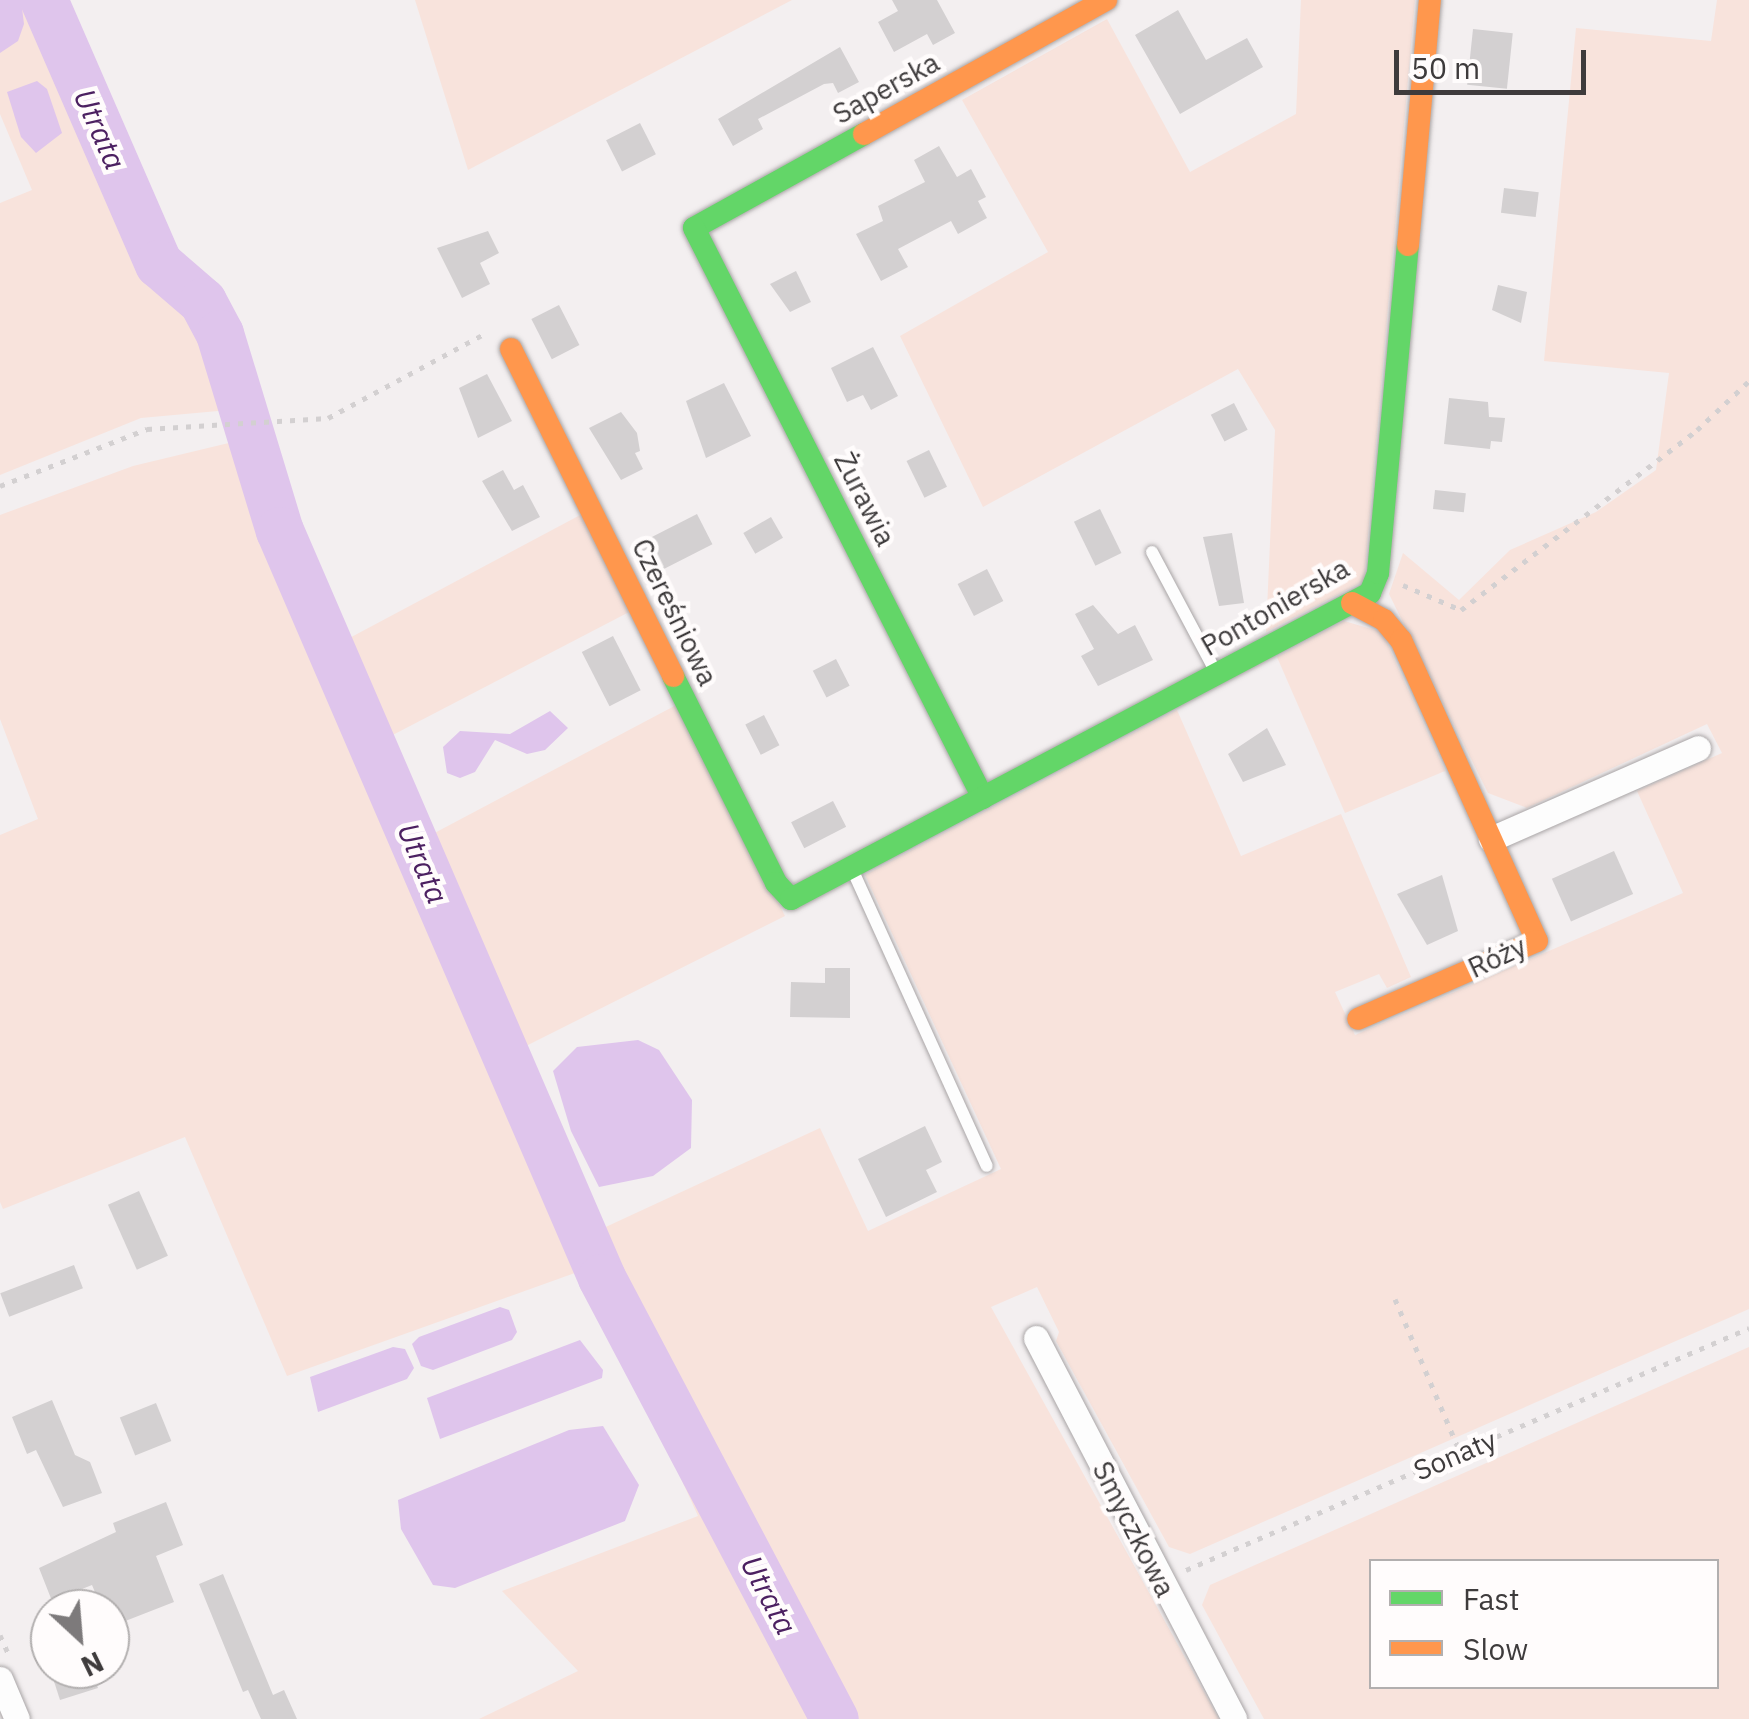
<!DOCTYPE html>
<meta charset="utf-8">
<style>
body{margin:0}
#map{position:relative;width:1749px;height:1719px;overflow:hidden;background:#f3eff0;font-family:"IBM Plex Sans",sans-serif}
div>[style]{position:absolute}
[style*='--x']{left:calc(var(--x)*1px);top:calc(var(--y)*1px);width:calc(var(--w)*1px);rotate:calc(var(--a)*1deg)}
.green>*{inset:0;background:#f8e3dc}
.water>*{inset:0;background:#dfc5ec}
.river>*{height:48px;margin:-24px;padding:0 24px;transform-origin:24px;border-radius:24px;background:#dfc5ec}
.building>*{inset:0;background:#d3d0d1;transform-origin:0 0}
.path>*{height:5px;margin-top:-2.5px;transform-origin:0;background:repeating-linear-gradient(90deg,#d3d0d1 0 5px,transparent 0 13px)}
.roads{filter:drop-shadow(0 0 2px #a9a5a6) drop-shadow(0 0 2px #a9a5a6)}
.lane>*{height:12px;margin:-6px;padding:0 6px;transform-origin:6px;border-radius:6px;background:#fdfdfd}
.street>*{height:25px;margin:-12.5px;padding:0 12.5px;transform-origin:12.5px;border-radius:12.5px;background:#fdfdfd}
.fast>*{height:22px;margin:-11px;padding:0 11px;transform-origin:11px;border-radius:11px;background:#63d668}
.slow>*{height:22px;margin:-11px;padding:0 11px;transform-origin:11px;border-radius:11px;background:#ff974d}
span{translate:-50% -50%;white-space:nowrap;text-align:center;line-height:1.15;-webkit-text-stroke:9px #fffcfc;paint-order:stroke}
.street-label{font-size:28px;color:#3e3b3c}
.water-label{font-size:30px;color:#4c2061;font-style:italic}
.legend{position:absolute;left:1369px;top:1559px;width:350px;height:130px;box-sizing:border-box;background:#fffcfc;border:2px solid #b2afaf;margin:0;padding:12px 18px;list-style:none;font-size:30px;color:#3e3b3c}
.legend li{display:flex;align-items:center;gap:20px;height:50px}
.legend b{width:50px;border:2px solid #b2afaf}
.north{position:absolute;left:30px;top:1589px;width:100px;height:100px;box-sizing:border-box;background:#fffcfc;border:2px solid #b2afaf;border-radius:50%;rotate:154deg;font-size:28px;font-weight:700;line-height:40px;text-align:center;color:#3e3b3c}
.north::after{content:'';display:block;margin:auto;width:35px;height:45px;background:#7d7a7b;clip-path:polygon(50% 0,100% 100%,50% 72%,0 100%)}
.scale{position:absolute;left:1394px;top:50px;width:192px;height:45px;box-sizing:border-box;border:5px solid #3e3b3c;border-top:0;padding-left:12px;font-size:30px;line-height:35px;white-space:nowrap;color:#3e3b3c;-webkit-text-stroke:8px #fffcfc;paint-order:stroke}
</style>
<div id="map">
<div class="green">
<i style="clip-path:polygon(0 0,58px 0,161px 238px,225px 310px,260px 435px,342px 642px,584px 513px,633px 610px,385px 739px,427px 837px,680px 703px,785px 916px,520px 1049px,597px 1231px,820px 1128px,868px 1231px,1001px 1169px,865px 875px,1177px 710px,1241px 856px,1341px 814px,1411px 977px,1387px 988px,1379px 974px,1335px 992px,1355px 1035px,1683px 893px,1637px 791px,1722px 753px,1707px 724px,1527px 808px,1488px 793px,1389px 594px,1403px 553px,1459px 600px,1510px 550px,1596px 512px,1656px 470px,1669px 373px,1544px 361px,1576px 28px,1711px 41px,1717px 0,1749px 0,1749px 1309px,1190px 1554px,1169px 1547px,1056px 1341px,1059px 1332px,1037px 1287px,991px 1307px,1219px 1719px,479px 1719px,578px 1671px,502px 1591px,698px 1516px,586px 1269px,287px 1376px,185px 1137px,3px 1209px,0 1202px,0 835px,38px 819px,0 719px,0 515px,133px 466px,237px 441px,229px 410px,141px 418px,0 475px,0 203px,32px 190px,0 114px)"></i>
<i style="clip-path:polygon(415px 0,792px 0,468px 170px)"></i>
<i style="clip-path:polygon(1301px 0,1415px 0,1364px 581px,1266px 632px,1275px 430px,1238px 369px,983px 507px,900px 336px,1048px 252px,962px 100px,1107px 19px,1190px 172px,1296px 114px)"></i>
<i style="clip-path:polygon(1344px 621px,1382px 632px,1445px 771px,1345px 813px,1277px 657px)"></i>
<i style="clip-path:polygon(evenodd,1749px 1347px,1749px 1719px,1264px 1719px,1202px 1605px,1210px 1585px,1749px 1347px,1372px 1562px,1716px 1562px,1716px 1686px,1372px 1686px,1372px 1562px)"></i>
</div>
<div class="water">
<i style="clip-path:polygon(0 0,21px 0,24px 24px,18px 41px,0 53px)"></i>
<i style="clip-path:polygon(37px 81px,47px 89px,62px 133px,36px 153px,21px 137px,7px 92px)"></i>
<i style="clip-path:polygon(550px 711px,568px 728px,545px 750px,527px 754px,495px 740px,475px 772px,460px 778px,447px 773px,443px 747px,460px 731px,510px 734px)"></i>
<i style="clip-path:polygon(638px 1040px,659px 1050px,692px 1100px,691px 1148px,653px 1176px,599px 1187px,571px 1131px,553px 1071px,577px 1047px)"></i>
<i style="clip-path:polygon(500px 1307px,509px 1310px,517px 1332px,512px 1340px,433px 1370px,421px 1366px,412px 1344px,419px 1337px)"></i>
<i style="clip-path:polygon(580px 1340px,603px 1370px,602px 1378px,440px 1439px,427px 1398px)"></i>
<i style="clip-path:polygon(393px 1347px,405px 1349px,414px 1368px,407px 1379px,318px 1412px,310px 1377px)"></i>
<i style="clip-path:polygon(603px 1426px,639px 1485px,625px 1521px,455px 1588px,433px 1585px,401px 1529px,398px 1500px,569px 1430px)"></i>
</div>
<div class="river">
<i style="--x:44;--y:0;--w:288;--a:66.5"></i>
<i style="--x:159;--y:264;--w:58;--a:40.8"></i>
<i style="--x:203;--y:302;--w:36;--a:62"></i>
<i style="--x:220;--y:334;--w:206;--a:73.1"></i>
<i style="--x:280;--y:531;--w:813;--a:66.68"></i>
<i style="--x:602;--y:1278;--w:499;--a:62.2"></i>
</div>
<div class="building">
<i style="clip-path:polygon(892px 0,937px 0,955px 33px,933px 45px,927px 34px,894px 52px,878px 22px,898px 11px)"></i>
<i style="clip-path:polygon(1178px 10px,1206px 60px,1247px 38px,1263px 67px,1180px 114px,1135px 35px)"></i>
<i style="left:1473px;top:29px;width:40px;height:56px;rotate:6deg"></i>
<i style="clip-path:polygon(840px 47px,859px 82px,838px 93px,833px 83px,824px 84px,758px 119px,763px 129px,733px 146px,718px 119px)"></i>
<i style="left:640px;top:123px;width:35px;height:38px;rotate:63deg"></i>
<i style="clip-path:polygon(939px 146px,957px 177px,971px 169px,986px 197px,978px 201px,987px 218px,958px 234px,951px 221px,898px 249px,908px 267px,881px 281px,856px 234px,883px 221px,878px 206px,925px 182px,914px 160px)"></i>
<i style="left:1504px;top:188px;width:35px;height:25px;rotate:7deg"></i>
<i style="clip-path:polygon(488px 231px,499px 253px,480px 263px,490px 284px,462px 298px,437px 248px)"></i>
<i style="clip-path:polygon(796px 271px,811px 302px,790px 312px,770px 284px)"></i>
<i style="clip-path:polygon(1498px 285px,1527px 292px,1521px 323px,1492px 310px)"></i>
<i style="left:559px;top:305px;width:45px;height:31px;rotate:63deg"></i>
<i style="clip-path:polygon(873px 347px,898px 396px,871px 410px,863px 395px,847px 402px,831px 368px)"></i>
<i style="clip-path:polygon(487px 374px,512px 421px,478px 438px,459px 388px)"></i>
<i style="clip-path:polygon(724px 383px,751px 436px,706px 458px,686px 401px)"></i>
<i style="clip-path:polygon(1449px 398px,1488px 402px,1489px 417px,1505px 418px,1502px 442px,1491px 441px,1490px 449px,1444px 444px)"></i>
<i style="left:1234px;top:403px;width:30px;height:26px;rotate:63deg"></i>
<i style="clip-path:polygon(621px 412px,637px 433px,640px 451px,635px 453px,643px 469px,621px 480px,589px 428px)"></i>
<i style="left:929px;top:450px;width:41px;height:25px;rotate:64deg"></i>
<i style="clip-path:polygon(503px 470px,514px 490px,523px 485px,540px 517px,512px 531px,482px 481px)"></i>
<i style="left:1435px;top:490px;width:31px;height:19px;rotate:6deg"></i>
<i style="left:1100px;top:509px;width:49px;height:29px;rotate:64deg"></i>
<i style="left:697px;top:514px;width:34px;height:65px;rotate:63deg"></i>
<i style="left:771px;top:517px;width:24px;height:32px;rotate:60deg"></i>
<i style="clip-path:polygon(1232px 533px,1244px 603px,1219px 606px,1203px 537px)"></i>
<i style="left:987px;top:569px;width:36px;height:33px;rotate:63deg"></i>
<i style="clip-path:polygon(1093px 605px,1118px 634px,1135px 625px,1153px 660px,1098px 686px,1081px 656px,1094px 649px,1075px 614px)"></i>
<i style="left:613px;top:636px;width:61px;height:35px;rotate:63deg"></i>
<i style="left:836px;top:659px;width:30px;height:26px;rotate:63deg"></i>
<i style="left:764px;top:715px;width:34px;height:21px;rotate:63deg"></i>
<i style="clip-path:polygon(1267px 728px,1286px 765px,1243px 782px,1228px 754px)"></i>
<i style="left:833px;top:801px;width:29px;height:47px;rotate:63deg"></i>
<i style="left:1614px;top:851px;width:47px;height:68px;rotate:66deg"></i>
<i style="clip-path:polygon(1442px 875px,1458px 931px,1427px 945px,1397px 894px)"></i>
<i style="clip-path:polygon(825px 968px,850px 968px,850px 1018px,790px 1017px,791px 982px,825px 983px)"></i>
<i style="clip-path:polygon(925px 1126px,942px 1162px,926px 1170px,937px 1192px,886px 1217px,858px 1159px)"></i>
<i style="left:139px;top:1191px;width:71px;height:34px;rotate:66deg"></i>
<i style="left:74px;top:1265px;width:25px;height:79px;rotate:69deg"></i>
<i style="clip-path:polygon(52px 1400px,75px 1455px,90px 1462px,102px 1493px,63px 1507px,36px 1450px,27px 1454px,12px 1417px)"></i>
<i style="left:156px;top:1403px;width:41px;height:39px;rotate:68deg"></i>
<i style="clip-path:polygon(166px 1502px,183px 1545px,156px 1556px,174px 1602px,110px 1627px,110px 1609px,102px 1609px,92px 1585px,52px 1601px,39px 1568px,116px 1532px,113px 1523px)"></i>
<i style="clip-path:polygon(223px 1574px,273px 1695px,284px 1690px,297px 1719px,261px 1719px,248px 1690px,243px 1692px,199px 1584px)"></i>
<i style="clip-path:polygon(50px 1669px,91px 1669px,98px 1688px,60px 1700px)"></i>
</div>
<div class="path">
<i style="--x:0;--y:486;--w:158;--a:-21.2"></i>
<i style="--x:147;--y:429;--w:181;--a:-3.5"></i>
<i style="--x:328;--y:418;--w:177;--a:-28.3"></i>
<i style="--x:1403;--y:585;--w:63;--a:23.3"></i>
<i style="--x:1461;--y:610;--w:297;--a:-37.3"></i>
<i style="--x:1697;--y:430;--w:71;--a:-43.3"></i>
<i style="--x:1395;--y:1299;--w:166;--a:67"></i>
<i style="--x:1186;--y:1570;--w:613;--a:-23.26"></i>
<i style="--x:0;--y:1635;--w:24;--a:66"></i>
</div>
<div class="roads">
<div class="lane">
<i style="--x:1152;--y:552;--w:138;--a:62"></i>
<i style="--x:852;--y:869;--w:326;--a:65.6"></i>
</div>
<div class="street">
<i style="--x:1491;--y:839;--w:226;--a:-23.7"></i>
<i style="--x:1036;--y:1338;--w:429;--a:62.5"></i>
<i style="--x:0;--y:1679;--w:43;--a:67"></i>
</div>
<div class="fast">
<i style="--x:864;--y:134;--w:194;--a:151.1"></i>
<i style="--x:694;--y:228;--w:639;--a:63.11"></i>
<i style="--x:673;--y:676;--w:231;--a:63.5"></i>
<i style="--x:776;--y:883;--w:22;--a:47"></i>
<i style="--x:791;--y:899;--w:655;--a:-27.86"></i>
<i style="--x:1370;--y:593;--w:22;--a:-68"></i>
<i style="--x:1378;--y:573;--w:329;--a:-84.8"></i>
</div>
<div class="slow">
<i style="--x:864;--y:134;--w:277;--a:-29"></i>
<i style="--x:1408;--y:245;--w:246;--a:-84.9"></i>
<i style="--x:511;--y:349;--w:365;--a:63.6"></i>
<i style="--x:1352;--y:603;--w:36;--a:28"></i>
<i style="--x:1384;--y:620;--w:26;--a:50"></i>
<i style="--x:1401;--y:640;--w:330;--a:65.7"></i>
<i style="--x:1537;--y:941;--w:195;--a:156.5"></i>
</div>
</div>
<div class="street-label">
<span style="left:886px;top:88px;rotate:-29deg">Saperska</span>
<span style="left:865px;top:499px;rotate:63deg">Żurawia</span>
<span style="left:1275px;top:607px;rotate:-30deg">Pontonierska</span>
<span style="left:675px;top:612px;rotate:64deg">Czereśniowa</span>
<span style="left:1497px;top:957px;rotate:-25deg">Róży</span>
<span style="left:1455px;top:1455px;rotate:-23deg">Sonaty</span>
<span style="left:1134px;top:1529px;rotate:63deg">Smyczkowa</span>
</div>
<div class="water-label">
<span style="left:100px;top:129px;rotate:66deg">Utrata</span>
<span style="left:423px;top:863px;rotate:67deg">Utrata</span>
<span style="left:769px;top:1595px;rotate:62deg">Utrata</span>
</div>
<ul class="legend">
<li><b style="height:12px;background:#63d668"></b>Fast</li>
<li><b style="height:12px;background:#ff974d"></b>Slow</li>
</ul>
<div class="north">N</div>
<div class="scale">50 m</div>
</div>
